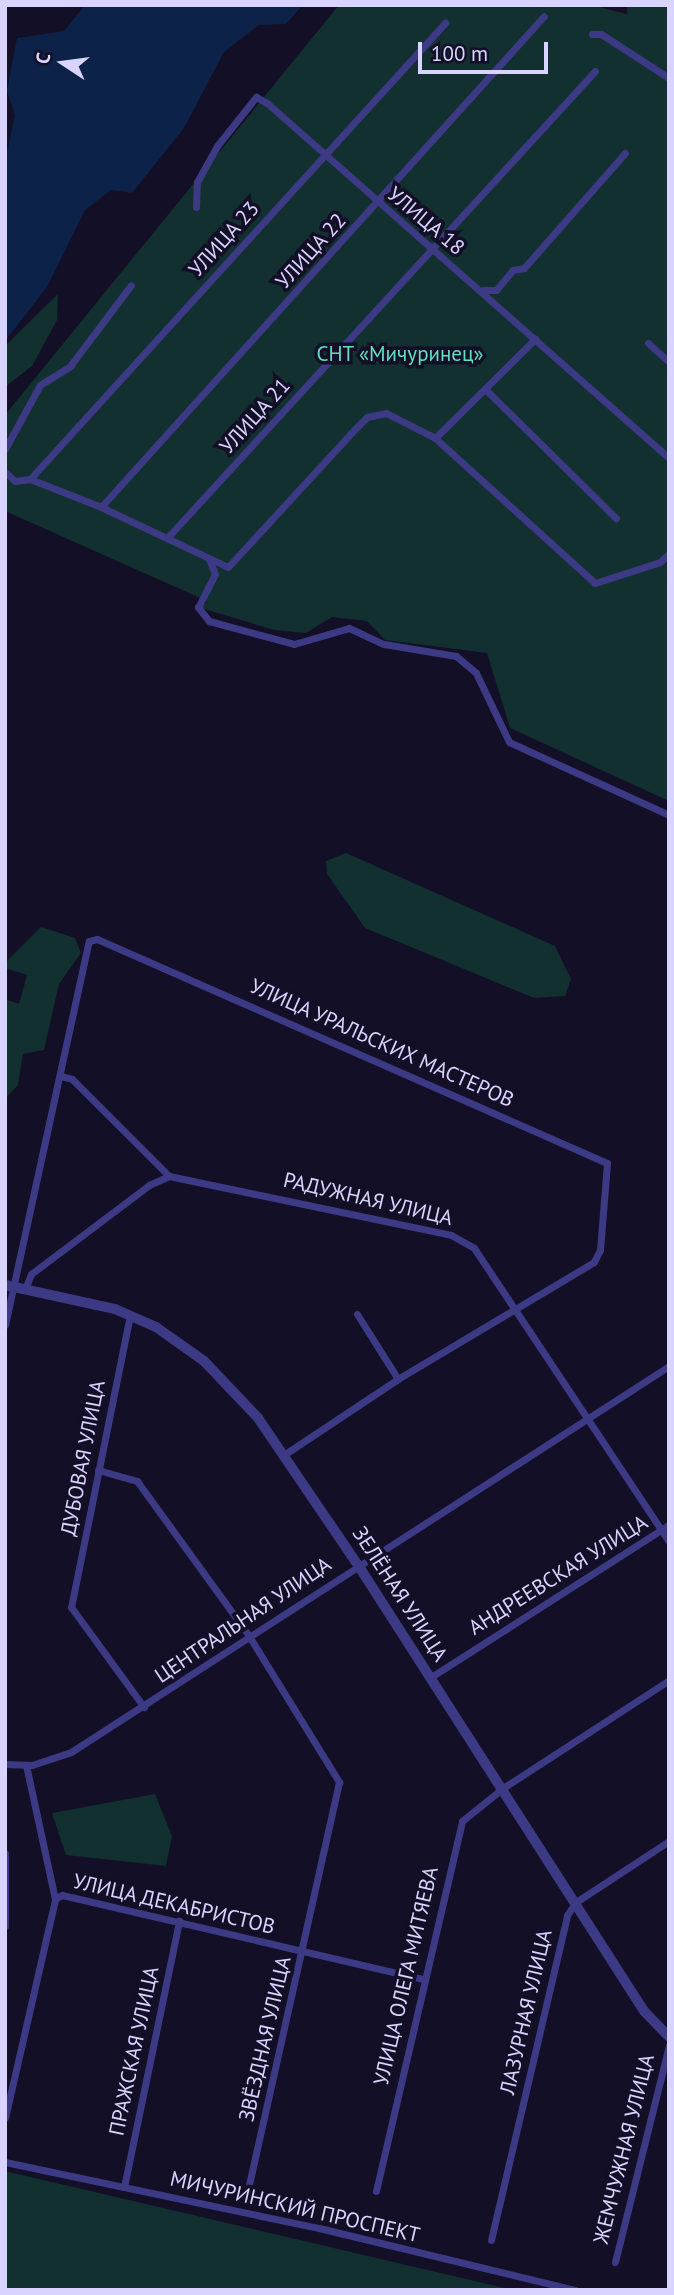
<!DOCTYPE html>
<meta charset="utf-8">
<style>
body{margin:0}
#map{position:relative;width:674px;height:2295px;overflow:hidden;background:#130f26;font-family:"PT Sans",sans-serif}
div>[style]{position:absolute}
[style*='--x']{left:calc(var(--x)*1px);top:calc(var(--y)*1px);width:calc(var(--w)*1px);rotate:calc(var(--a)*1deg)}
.green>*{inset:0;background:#12302f}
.water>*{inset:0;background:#0c2248}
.minor>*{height:7px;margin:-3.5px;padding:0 3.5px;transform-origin:3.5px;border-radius:3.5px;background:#3d3a85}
.tertiary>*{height:10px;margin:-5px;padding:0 5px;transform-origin:5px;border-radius:5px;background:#3d3a85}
span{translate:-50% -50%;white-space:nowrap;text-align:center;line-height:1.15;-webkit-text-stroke:7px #130f26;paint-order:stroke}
.street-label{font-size:21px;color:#d9d4ff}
.park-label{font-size:21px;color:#5fe0c0}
.frame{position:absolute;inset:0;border:7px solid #d9d4ff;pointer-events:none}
.north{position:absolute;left:28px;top:28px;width:70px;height:70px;-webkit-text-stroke:5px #130f26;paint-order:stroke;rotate:283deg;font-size:19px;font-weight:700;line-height:28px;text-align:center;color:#d9d4ff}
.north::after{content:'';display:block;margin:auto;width:24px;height:32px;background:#d9d4ff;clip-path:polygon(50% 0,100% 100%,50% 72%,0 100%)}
.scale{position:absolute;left:418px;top:42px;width:130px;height:32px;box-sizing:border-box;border:4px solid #d9d4ff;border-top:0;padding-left:9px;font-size:21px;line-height:24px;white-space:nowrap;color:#d9d4ff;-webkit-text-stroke:5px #130f26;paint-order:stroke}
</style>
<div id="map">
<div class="green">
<i style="clip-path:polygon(339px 5px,591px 5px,627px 14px,627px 5px,669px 5px,669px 801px,510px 728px,487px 653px,385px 640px,367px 621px,332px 617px,306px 633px,274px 630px,201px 608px,207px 601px,5px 511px,5px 415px)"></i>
<i style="clip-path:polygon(58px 294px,57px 320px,32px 366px,5px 387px,5px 346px)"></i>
<i style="clip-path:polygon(346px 853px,555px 946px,571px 979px,565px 996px,534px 998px,365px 928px,327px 874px,326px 861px)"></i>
<i style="clip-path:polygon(41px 927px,75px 938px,81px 953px,59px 984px,44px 1050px,23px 1054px,18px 1085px,5px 1099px,5px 999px,19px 1004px,27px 975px,5px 968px,5px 963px)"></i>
<i style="clip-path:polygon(155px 1794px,172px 1836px,166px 1866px,66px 1855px,52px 1813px)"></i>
<i style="clip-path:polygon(5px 2171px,513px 2290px,5px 2290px)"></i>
</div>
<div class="water">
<i style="clip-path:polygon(85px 5px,303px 5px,286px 24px,259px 25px,224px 52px,184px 128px,132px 193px,111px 190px,85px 210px,47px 287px,5px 341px,5px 162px,15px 115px,7px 91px,17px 38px,64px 31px)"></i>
</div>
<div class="minor">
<i style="--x:592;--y:34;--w:9;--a:0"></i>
<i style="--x:601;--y:34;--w:81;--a:32.9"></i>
<i style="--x:196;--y:207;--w:25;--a:-88"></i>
<i style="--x:197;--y:182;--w:41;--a:-60.9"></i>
<i style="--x:217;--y:146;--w:63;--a:-51.5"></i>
<i style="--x:256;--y:97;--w:13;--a:29"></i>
<i style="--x:267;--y:103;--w:536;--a:41.45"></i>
<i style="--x:483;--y:290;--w:13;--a:0"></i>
<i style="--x:496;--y:290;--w:26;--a:-50"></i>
<i style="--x:513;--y:270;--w:11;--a:-10"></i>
<i style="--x:524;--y:268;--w:153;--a:-48.7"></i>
<i style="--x:648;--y:343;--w:28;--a:42"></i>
<i style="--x:485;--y:389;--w:184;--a:44.6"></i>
<i style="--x:435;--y:438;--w:141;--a:-44.7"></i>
<i style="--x:5;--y:449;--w:73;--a:-61.3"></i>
<i style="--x:40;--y:385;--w:36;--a:-32"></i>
<i style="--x:70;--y:366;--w:101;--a:-53"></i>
<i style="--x:5;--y:472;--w:13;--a:42"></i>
<i style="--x:15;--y:481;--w:15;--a:-8"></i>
<i style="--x:30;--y:479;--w:76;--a:21.5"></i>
<i style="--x:101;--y:507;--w:140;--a:25.3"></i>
<i style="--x:228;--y:567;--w:188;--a:-47.4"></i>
<i style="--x:355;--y:429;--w:17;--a:-45"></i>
<i style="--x:367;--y:417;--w:19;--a:-12"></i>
<i style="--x:386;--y:413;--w:55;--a:27"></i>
<i style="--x:435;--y:438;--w:216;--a:42.2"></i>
<i style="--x:595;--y:583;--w:68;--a:-17.9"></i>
<i style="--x:660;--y:562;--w:12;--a:-42"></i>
<i style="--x:30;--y:479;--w:617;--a:-47.7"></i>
<i style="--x:101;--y:507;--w:661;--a:-47.94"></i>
<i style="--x:168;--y:537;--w:632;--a:-47.5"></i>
<i style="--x:209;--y:559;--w:16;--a:68"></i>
<i style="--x:215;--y:574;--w:37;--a:117"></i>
<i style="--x:198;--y:607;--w:18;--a:52"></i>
<i style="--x:209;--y:621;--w:88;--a:15.1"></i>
<i style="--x:294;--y:644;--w:57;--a:-16.2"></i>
<i style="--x:349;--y:628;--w:38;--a:25"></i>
<i style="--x:384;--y:644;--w:73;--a:9.5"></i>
<i style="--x:456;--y:656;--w:26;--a:40"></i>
<i style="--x:476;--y:673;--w:76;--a:64.4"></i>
<i style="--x:509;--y:742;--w:176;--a:24.5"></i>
<i style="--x:61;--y:1076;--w:11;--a:15"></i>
<i style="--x:72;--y:1079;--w:137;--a:45"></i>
<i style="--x:25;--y:1289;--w:16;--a:-68"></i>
<i style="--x:31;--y:1274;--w:148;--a:-37"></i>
<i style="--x:149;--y:1185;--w:22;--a:-24"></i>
<i style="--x:169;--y:1176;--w:288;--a:11.8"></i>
<i style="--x:451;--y:1235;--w:26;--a:29"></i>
<i style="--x:474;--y:1248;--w:353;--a:56.4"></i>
<i style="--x:357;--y:1314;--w:77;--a:57.8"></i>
<i style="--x:130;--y:1315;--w:298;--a:101.4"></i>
<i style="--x:71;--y:1607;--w:124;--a:53.9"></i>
<i style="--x:5;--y:1325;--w:393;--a:-77.7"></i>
<i style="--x:89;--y:941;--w:8;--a:-14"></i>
<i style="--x:97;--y:939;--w:557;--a:23.71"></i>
<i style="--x:607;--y:1163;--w:87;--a:94.6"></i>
<i style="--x:600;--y:1250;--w:13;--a:117"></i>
<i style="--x:594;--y:1262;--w:228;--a:149.2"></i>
<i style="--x:398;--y:1379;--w:136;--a:146.4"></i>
<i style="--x:98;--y:1470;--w:41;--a:15.8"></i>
<i style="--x:137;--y:1481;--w:191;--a:54.1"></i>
<i style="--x:249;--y:1636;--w:172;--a:58.3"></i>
<i style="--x:339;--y:1782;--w:412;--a:102.6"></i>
<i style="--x:431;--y:1677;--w:282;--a:-32.6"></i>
<i style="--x:5;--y:1764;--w:27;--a:2"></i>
<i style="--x:32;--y:1765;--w:41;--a:-18.4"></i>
<i style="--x:71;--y:1752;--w:712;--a:-32.84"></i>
<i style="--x:26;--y:1765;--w:137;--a:77.8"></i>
<i style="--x:5;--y:1853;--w:73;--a:90"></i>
<i style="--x:5;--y:2118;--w:225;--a:-77.1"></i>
<i style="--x:55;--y:1899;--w:8;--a:-30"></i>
<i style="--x:62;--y:1895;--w:371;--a:13.1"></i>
<i style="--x:5;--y:2162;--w:321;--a:11.9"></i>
<i style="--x:319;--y:2228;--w:264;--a:13.6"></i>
<i style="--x:124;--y:2187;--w:272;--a:-78.3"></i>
<i style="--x:376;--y:2191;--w:380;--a:-76.9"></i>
<i style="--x:462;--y:1821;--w:53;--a:-38.8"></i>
<i style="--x:503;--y:1788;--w:198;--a:-33"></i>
<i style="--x:491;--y:2240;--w:334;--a:-76.8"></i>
<i style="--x:567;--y:1915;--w:16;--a:-55"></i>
<i style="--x:576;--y:1902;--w:111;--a:-33.3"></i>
<i style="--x:615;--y:2262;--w:224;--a:-76"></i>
</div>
<div class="tertiary">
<i style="--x:5;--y:1285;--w:113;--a:12.3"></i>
<i style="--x:115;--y:1309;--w:45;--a:23.7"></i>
<i style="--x:156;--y:1327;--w:59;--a:35.3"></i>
<i style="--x:204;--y:1361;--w:79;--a:46.5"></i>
<i style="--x:258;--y:1418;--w:178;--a:55.8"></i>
<i style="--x:358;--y:1565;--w:530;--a:57.33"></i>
<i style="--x:644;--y:2011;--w:36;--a:46"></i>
</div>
<div class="street-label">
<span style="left:426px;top:221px;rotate:40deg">УЛИЦА 18</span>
<span style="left:224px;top:239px;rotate:-48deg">УЛИЦА 23</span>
<span style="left:311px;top:251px;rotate:-48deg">УЛИЦА 22</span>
<span style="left:255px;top:416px;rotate:-48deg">УЛИЦА 21</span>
<span style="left:382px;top:1043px;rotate:24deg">УЛИЦА УРАЛЬСКИХ МАСТЕРОВ</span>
<span style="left:368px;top:1199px;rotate:13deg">РАДУЖНАЯ УЛИЦА</span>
<span style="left:83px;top:1458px;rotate:-79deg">ДУБОВАЯ УЛИЦА</span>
<span style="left:558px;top:1575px;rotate:-32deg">АНДРЕЕВСКАЯ УЛИЦА</span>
<span style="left:400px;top:1594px;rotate:57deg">ЗЕЛЁНАЯ УЛИЦА</span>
<span style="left:243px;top:1620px;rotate:-34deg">ЦЕНТРАЛЬНАЯ УЛИЦА</span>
<span style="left:174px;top:1904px;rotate:13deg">УЛИЦА ДЕКАБРИСТОВ</span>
<span style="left:406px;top:1976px;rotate:-77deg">УЛИЦА ОЛЕГА МИТЯЕВА</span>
<span style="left:526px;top:2012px;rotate:-77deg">ЛАЗУРНАЯ УЛИЦА</span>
<span style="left:265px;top:2039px;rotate:-77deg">ЗВЁЗДНАЯ УЛИЦА</span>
<span style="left:134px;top:2051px;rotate:-78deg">ПРАЖСКАЯ УЛИЦА</span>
<span style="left:624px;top:2149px;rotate:-76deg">ЖЕМЧУЖНАЯ УЛИЦА</span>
<span style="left:295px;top:2207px;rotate:13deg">МИЧУРИНСКИЙ ПРОСПЕКТ</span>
</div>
<div class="park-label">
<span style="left:400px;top:354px">СНТ «Мичуринец»</span>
</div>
<div class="frame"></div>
<div class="north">С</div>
<div class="scale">100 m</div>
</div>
